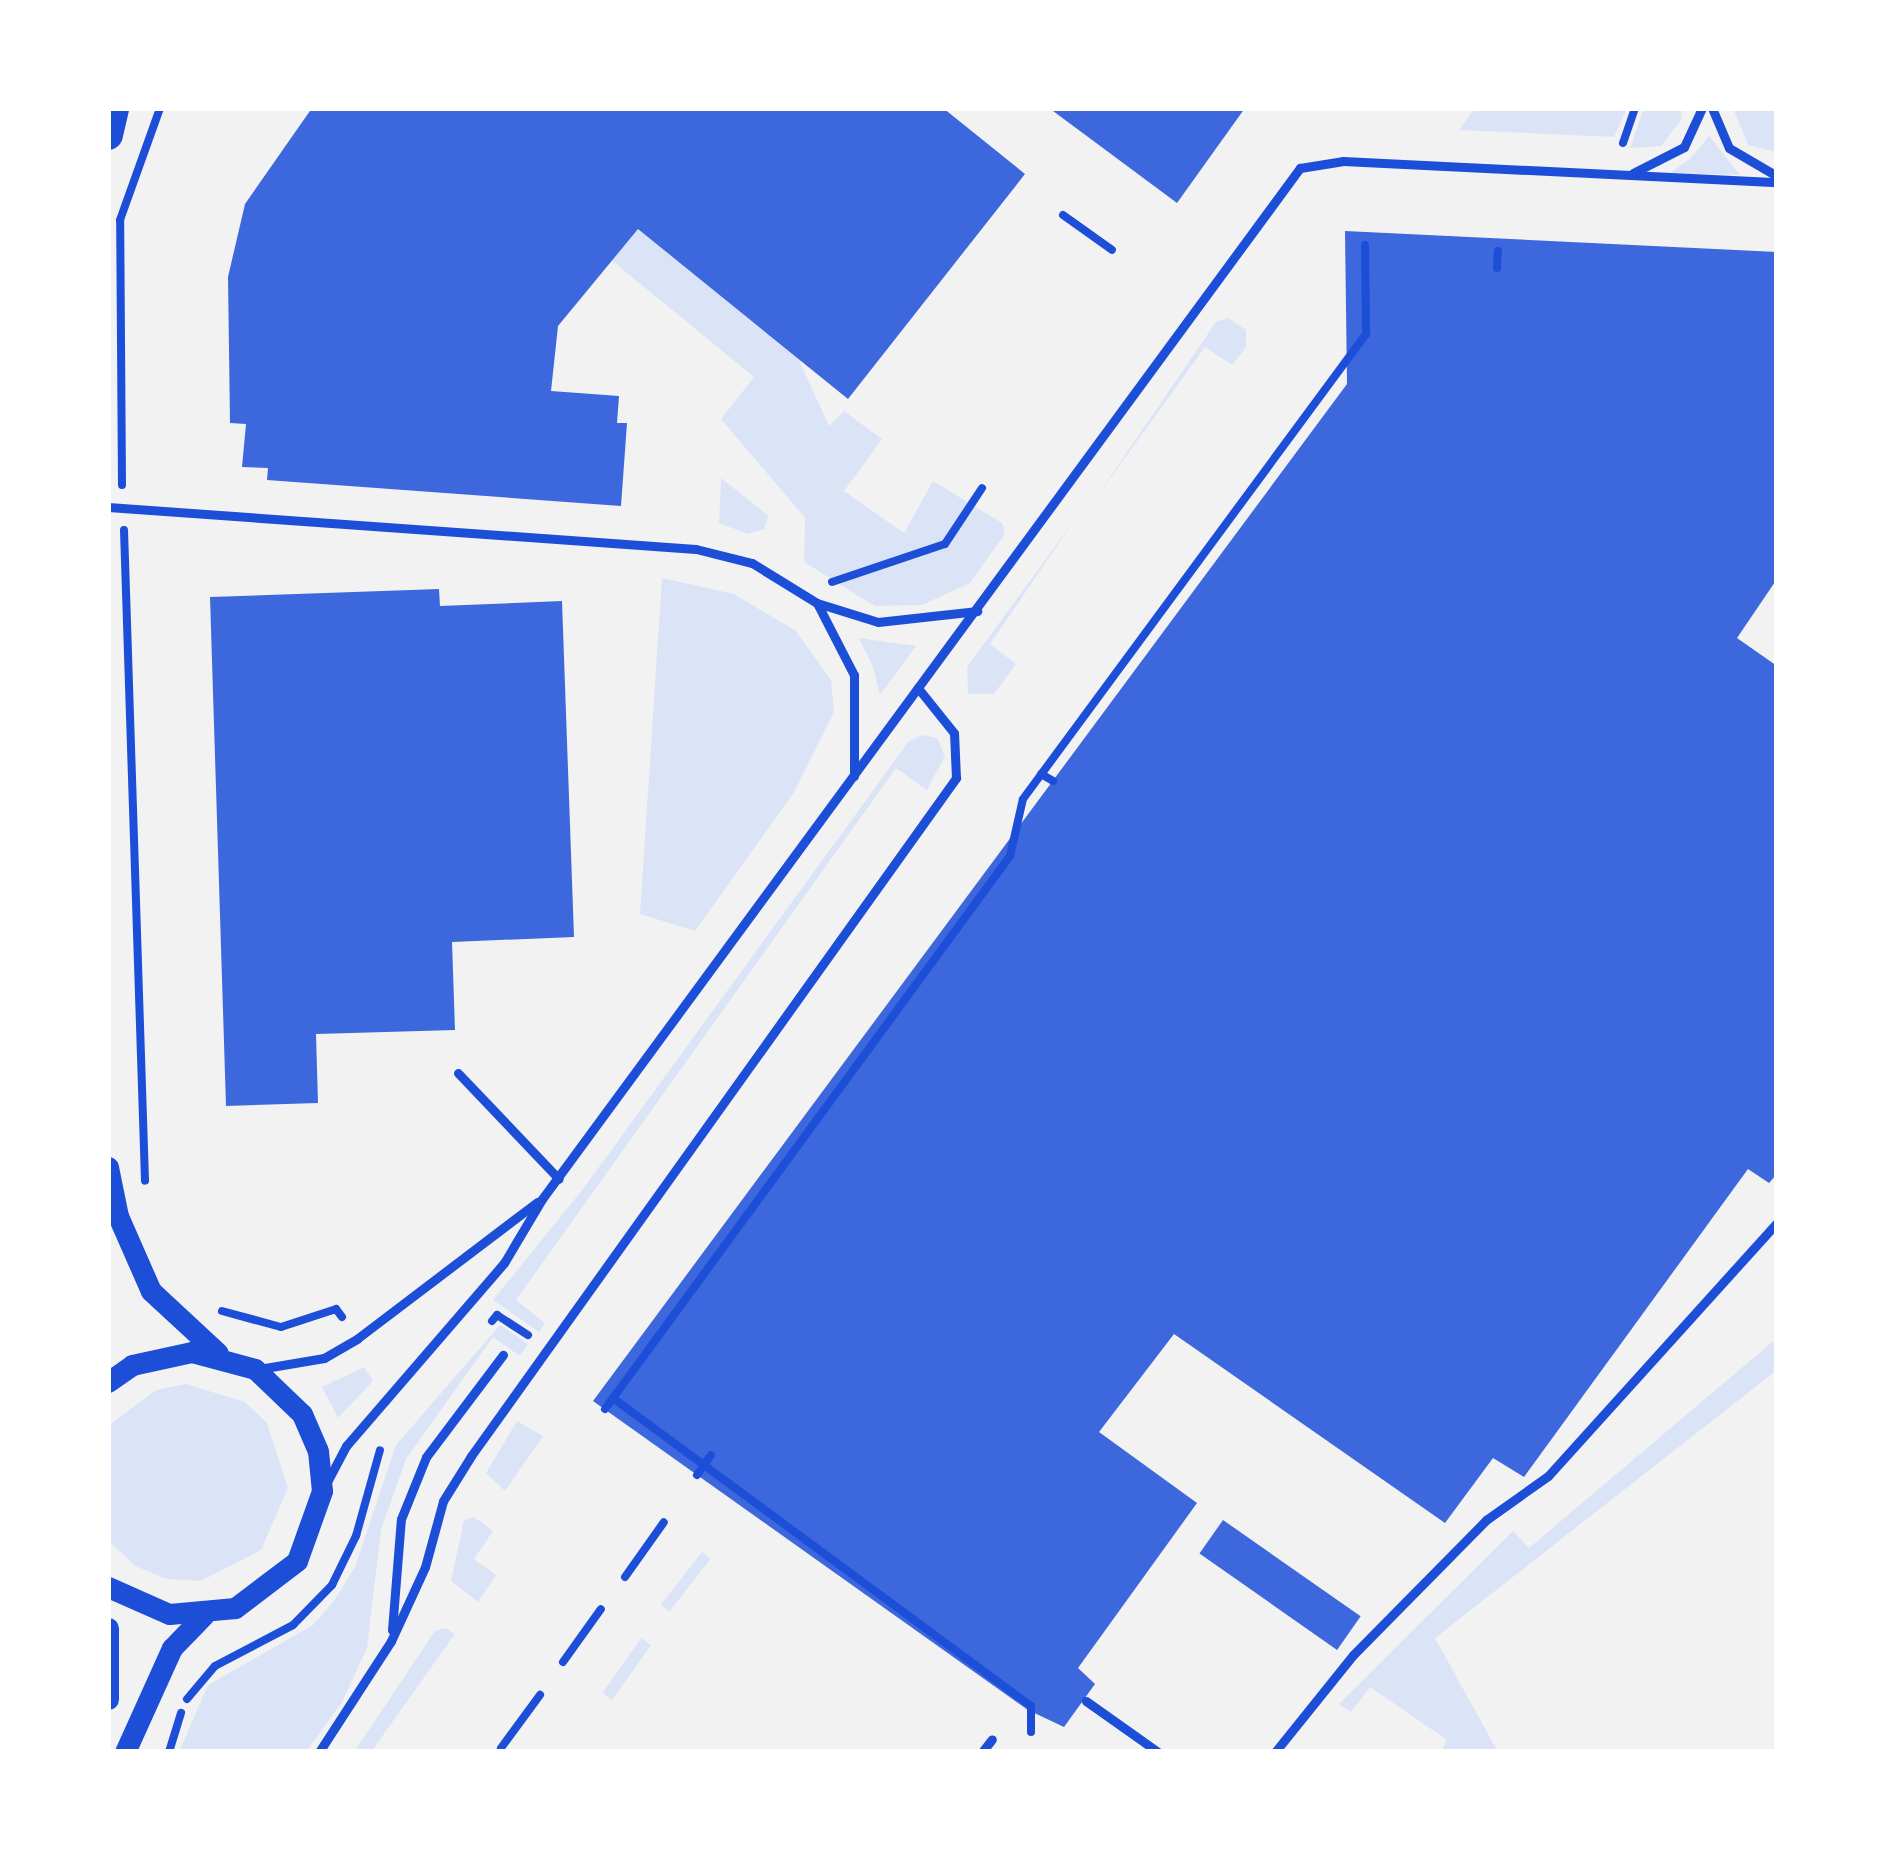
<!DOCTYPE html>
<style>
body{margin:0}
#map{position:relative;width:1885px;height:1860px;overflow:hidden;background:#f2f2f2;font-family:Inter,sans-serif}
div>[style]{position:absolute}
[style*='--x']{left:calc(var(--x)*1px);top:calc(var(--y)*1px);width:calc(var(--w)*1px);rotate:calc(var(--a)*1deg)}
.green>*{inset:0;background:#dbe4f7;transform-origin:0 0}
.building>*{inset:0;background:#3d67dc;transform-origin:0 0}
.path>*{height:8px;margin:-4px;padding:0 4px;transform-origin:4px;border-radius:4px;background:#1d4ed8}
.service>*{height:9px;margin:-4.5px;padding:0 4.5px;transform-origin:4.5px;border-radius:4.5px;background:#1d4ed8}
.tertiary>*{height:21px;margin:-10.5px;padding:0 10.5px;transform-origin:10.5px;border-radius:10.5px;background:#1d4ed8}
.primary>*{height:30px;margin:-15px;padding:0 15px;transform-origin:15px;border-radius:15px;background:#1d4ed8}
span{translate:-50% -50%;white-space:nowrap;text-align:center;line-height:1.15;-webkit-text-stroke:10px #fff;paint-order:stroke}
.frame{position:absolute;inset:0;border:111px solid #fff;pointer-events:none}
</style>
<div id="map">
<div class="green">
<i style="clip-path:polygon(1475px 108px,1627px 108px,1614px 137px,1459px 130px)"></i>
<i style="clip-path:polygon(1644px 108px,1682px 108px,1681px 120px,1661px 146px,1630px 148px)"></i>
<i style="clip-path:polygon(1733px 108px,1777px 108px,1776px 152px,1748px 145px)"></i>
<i style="clip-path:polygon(1709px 136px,1740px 175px,1670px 173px,1690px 159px)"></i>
<i style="clip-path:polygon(638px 229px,798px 358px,829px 426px,844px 411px,882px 439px,844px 491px,904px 533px,933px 481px,1002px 523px,1005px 534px,970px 583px,922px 605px,875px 606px,804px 562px,805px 518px,721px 419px,754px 377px,610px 259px)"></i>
<i style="clip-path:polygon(1228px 318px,1246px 330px,1246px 347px,1232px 365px,1205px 347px,1093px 502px,1216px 322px)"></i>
<i style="clip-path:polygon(721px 478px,769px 516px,764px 529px,748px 534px,719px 523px)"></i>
<i style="clip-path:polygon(1078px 515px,990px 644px,1016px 664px,994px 694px,968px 694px,967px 667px)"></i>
<i style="clip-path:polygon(662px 578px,734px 594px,796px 631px,831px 680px,834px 712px,793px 794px,695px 931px,640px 914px)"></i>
<i style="clip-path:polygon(859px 638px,916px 646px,880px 695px,873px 667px)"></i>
<i style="clip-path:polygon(922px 735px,937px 738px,945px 756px,927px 790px,896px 768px,516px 1300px,545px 1323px,539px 1332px,493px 1300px,583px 1189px,909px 741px)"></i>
<i style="clip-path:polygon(500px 1325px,528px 1344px,520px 1356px,493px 1337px,406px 1459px,381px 1530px,367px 1648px,342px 1702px,306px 1752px,179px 1752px,208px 1685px,313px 1625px,334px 1601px,355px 1567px,396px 1445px)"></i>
<i style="clip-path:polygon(1777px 1338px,1777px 1370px,1435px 1638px,1498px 1752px,1441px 1752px,1447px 1740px,1370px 1687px,1351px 1712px,1339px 1704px,1513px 1531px,1529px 1548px)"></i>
<i style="clip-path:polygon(364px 1367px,373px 1381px,338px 1418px,322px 1387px)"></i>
<i style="clip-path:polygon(186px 1384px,245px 1402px,267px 1423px,288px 1488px,261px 1550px,201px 1581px,167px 1579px,135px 1566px,108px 1540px,108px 1426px,156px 1390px)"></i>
<i style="clip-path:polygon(517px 1421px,543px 1436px,505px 1491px,486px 1473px)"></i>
<i style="clip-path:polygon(474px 1517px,493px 1531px,474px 1559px,496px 1575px,478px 1602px,451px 1581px,464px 1520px)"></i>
<i style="left:702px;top:1552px;width:11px;height:67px;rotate:38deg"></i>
<i style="clip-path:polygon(446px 1628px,455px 1634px,371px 1752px,354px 1752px,435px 1631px)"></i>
<i style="left:641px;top:1638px;width:12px;height:67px;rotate:35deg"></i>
</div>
<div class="building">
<i style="clip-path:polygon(312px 108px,943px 108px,1025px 174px,848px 399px,638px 229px,558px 326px,551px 391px,619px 396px,617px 423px,627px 423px,621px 506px,267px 480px,268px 468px,242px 467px,246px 424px,230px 423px,228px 277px,245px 204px)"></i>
<i style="clip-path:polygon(1049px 108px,1245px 108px,1177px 203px)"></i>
<i style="clip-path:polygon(1345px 231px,1777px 252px,1777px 579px,1737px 638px,1777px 666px,1777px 1174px,1769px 1183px,1748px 1169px,1524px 1477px,1493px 1458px,1445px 1523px,1174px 1334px,1099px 1432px,1197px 1503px,1078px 1668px,1095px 1684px,1064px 1727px,1028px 1710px,593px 1401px,1347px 384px)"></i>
<i style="clip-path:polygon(439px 589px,440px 606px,562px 601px,574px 937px,452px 942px,455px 1030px,316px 1034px,318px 1103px,226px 1106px,210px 597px)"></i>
<i style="left:1223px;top:1520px;width:168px;height:41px;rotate:35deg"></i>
</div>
<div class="path">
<i style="--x:1623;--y:143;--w:37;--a:-71"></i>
<i style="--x:1063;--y:215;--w:60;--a:35.5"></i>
<i style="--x:1497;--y:268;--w:17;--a:-87"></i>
<i style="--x:122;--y:485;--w:265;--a:-90.4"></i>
<i style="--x:120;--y:220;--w:119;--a:-70.3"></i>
<i style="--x:124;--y:530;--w:651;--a:88.15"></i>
<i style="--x:832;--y:582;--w:119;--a:-18.6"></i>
<i style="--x:945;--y:544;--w:67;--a:-56.5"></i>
<i style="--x:1041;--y:774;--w:14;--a:30"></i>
<i style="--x:222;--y:1311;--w:61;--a:15.2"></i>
<i style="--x:281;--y:1327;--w:58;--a:-18.1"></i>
<i style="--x:336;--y:1309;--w:10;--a:53"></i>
<i style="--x:492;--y:1321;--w:8;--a:-50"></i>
<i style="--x:497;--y:1315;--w:37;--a:33"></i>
<i style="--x:605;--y:1409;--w:14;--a:-54"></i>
<i style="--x:697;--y:1475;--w:24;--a:-55"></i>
<i style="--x:625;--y:1577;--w:67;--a:-54.7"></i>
<i style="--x:563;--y:1662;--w:65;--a:-54.4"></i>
<i style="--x:187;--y:1699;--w:43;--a:-49.7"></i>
<i style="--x:215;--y:1666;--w:88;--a:-27.7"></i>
<i style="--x:293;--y:1625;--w:56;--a:-45.7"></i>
<i style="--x:332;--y:1585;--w:55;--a:-63.9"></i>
<i style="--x:356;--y:1536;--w:89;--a:-74.4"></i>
<i style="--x:1031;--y:1732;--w:26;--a:-90"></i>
<i style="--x:1031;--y:1706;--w:519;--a:-143.62"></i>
<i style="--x:613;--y:1398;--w:672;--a:-53.78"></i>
<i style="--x:1010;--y:856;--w:58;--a:-77.2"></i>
<i style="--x:1023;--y:799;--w:578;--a:-53.59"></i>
<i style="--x:1366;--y:334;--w:89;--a:-90.6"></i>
<i style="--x:501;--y:1748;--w:66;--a:-53.7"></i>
<i style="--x:169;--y:1752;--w:41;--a:-72.9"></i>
</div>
<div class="service">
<i style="--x:1712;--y:108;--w:43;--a:67"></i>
<i style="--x:1729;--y:148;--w:56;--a:30.3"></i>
<i style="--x:1633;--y:173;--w:57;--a:-27"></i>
<i style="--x:1684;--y:147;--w:43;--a:-65.2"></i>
<i style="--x:108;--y:507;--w:589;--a:4.09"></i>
<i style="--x:696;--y:549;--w:58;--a:14"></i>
<i style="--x:752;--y:563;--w:76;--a:31.6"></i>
<i style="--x:817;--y:603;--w:64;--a:17.3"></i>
<i style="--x:878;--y:622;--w:100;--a:-6.3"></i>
<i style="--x:818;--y:605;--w:79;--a:62.8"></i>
<i style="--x:854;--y:675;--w:101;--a:90"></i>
<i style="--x:458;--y:1073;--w:146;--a:46.4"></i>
<i style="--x:259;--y:1369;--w:66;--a:-9.6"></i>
<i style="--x:324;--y:1358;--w:39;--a:-30"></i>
<i style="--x:358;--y:1338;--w:225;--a:-37.2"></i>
<i style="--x:326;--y:1484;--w:43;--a:-62.2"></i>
<i style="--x:346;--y:1446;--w:242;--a:-49.2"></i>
<i style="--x:504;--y:1263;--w:74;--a:-59.3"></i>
<i style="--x:542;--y:1199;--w:1280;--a:-53.68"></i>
<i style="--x:1300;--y:168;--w:44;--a:-9.2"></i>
<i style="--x:1343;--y:161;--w:435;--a:2.8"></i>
<i style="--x:392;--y:1630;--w:111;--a:-85.4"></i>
<i style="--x:401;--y:1519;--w:67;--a:-68"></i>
<i style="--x:426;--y:1457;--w:128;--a:-53"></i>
<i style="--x:1086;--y:1701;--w:88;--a:35.3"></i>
<i style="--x:319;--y:1752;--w:132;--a:-57"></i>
<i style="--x:391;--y:1641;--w:81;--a:-65.3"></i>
<i style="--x:425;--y:1567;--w:68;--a:-74.7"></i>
<i style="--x:443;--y:1501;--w:53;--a:-58.1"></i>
<i style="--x:471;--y:1456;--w:834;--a:-54.42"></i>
<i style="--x:956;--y:778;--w:45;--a:-92.5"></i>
<i style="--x:954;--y:733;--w:58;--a:-128.7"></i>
<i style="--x:982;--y:1752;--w:16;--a:-52"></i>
<i style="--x:1275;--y:1752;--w:124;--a:-51.2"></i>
<i style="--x:1353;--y:1655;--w:190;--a:-45.4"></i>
<i style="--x:1486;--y:1520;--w:76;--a:-35.4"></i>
<i style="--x:1548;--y:1476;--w:341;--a:-47.9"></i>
</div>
<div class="tertiary">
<i style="--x:108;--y:1167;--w:50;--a:78.5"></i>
<i style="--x:118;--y:1216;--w:82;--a:66.3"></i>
<i style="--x:151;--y:1291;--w:91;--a:42.8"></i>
<i style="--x:108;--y:1382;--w:29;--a:-35"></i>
<i style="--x:132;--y:1365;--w:61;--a:-12.2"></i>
<i style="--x:192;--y:1352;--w:65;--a:15.1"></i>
<i style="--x:255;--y:1369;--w:65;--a:43.8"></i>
<i style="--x:302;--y:1414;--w:40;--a:66.6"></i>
<i style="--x:318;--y:1451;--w:40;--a:84.3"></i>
<i style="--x:322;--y:1491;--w:74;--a:109.7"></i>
<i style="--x:297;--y:1561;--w:78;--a:142.8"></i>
<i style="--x:235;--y:1608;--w:66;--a:174.8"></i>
<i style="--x:169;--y:1614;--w:67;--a:-156.1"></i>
<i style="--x:108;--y:1628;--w:71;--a:90"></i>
<i style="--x:125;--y:1752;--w:114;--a:-65.7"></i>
<i style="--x:172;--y:1648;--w:46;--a:-45.9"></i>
</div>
<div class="primary">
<i style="--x:108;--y:135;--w:28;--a:-77"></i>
</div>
<div class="frame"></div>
</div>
